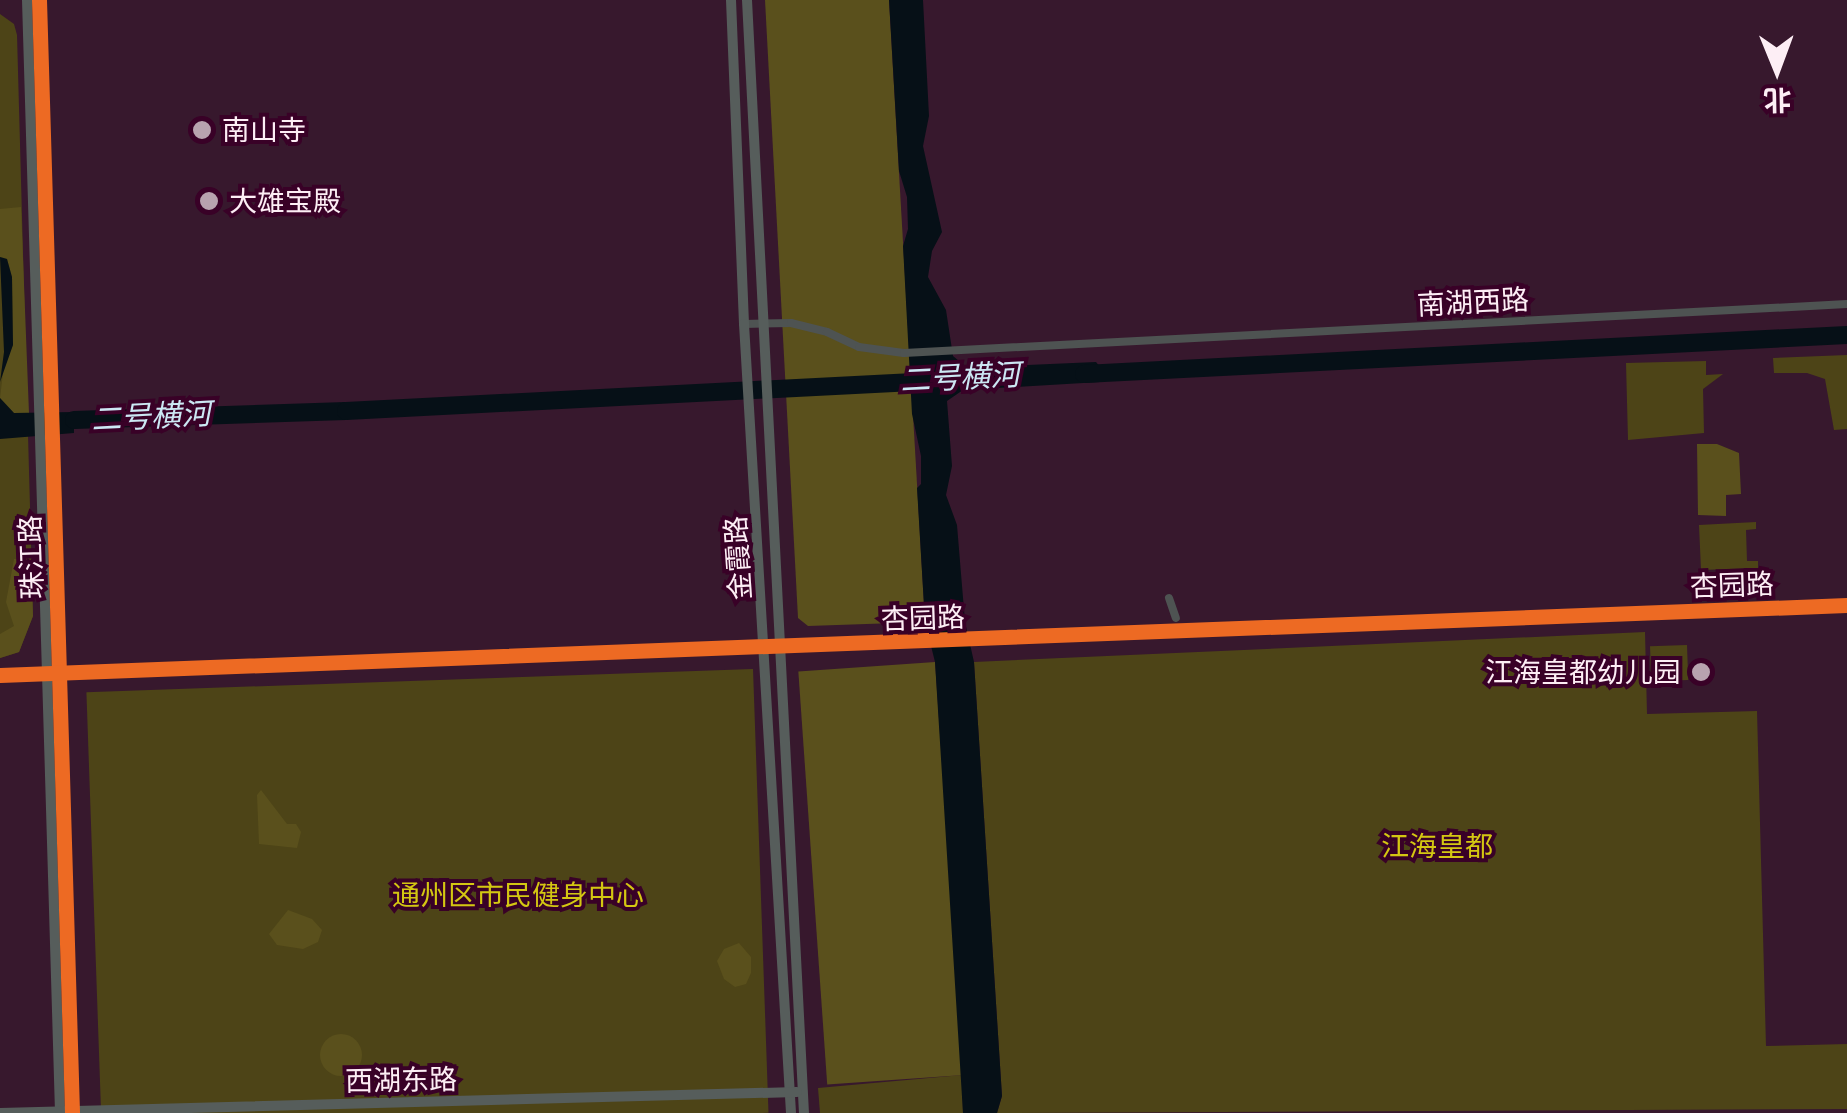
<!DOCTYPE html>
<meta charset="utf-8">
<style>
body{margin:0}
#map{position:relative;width:1847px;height:1113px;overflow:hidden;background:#37182d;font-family:"Archivo Narrow","Noto Sans SC",sans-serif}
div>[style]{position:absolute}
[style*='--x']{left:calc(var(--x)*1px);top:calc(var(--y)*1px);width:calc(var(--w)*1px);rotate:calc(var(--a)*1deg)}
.green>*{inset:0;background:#4d4417;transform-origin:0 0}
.forest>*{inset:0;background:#5a501c;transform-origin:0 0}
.round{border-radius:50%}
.water>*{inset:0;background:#061017}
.river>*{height:18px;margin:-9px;padding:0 9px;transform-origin:9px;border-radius:9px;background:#061017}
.street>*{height:8px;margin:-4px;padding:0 4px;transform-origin:4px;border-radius:4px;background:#4e5352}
.secondary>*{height:10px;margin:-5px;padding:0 5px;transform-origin:5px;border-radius:5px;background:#565d5b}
.cycleway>*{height:15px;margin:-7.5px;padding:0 7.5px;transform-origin:7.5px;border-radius:7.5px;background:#ed6a23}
.dots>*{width:28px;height:28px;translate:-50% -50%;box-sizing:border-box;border:5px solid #390127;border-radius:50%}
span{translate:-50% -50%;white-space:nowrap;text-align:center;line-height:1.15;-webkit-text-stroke:8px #390127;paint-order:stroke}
.poi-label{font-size:28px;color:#fdeef5}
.left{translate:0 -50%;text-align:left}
.right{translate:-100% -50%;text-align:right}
.street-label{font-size:28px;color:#fdeef5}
.park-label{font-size:28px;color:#d4c712}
.water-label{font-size:30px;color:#cce8f4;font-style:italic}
.north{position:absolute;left:1727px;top:20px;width:100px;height:100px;-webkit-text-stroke:8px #390127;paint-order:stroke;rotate:179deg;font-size:28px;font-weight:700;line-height:40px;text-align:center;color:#fdeef5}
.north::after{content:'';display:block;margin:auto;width:35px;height:45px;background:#fdeef5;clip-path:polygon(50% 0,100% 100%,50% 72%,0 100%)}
</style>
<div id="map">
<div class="green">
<i style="clip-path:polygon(0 14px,14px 24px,17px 35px,33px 616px,19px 652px,0 658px)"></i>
<i style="clip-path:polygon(1847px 355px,1847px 429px,1834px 430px,1825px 379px,1807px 373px,1774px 373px,1773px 358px)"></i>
<i style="clip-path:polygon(1706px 361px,1706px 375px,1723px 374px,1703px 389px,1704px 433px,1628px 440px,1626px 363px)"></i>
<i style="clip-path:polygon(1756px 522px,1756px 529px,1746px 530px,1747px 561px,1758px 561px,1758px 568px,1701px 570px,1699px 525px)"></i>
<i style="clip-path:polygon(1645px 632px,1647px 714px,1757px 711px,1766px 1046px,1847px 1044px,1847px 1109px,997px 1113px,1002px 1096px,974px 662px)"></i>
<i style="left:1687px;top:645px;width:35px;height:37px;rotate:88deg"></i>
<i style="left:753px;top:669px;width:444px;height:667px;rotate:88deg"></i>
<i style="clip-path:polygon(962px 1075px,963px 1113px,820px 1113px,818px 1088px)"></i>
</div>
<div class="forest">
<i style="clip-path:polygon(765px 0,889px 0,925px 622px,808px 626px,798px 618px)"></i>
<i style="clip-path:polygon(21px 207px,29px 413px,14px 413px,0 398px,4px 365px,13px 345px,12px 277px,7px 259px,0 257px,0 209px)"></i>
<i style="clip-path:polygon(1697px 444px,1717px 444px,1739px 453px,1741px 494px,1726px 495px,1726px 516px,1698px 515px)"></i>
<i style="clip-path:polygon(14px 559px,31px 560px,33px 616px,19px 652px,0 658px,0 634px,14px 626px,6px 602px)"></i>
<i style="left:935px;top:662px;width:414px;height:137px;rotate:86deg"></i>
<i style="clip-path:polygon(261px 790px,287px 824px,296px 824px,301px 832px,297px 848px,259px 844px,257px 795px)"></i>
<i style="clip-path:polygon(288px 910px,312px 919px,322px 930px,318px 942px,303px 949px,277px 945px,269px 934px)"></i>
<i style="clip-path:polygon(739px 943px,751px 957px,751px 973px,746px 984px,735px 987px,724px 979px,717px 961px,724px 949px)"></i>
<i class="round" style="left:320px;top:1034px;width:42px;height:42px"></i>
</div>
<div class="water">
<i style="clip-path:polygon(889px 0,923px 0,929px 116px,923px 146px,942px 232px,932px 251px,928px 277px,946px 310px,953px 356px,965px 366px,981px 367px,1096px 362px,1105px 373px,1100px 382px,963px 390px,947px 401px,952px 466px,946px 495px,957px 525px,965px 622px,974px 662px,1002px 1096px,997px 1113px,963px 1113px,935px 662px,925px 622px,917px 488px,921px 484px,921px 456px,912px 414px,903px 246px,908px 229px,907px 197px,899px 171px)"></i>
<i style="clip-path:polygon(0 257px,7px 259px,12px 277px,13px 345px,0 382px,4px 352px)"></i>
<i style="clip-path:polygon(0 398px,14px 413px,74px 412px,74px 433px,0 439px)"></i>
</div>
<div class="river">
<i style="--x:1084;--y:374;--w:764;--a:-2.93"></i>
<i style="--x:74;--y:420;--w:272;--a:-1.9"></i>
<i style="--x:346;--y:411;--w:588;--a:-2.93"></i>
</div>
<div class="street">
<i style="--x:744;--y:324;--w:47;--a:-1.2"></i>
<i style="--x:791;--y:323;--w:37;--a:14"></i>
<i style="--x:827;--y:332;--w:35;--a:25"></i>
<i style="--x:859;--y:347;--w:45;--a:7.6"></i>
<i style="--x:904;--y:353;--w:944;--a:-2.97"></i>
<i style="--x:1169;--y:598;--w:21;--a:71"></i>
</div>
<div class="secondary">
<i style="--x:27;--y:0;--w:1113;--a:88.3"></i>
<i style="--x:39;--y:0;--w:1113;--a:88.3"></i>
<i style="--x:731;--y:0;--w:324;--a:87.7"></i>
<i style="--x:744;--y:324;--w:790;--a:86.59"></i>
<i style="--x:747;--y:0;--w:1114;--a:87.07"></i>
<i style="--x:0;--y:675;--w:1848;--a:-2.17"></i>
<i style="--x:0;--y:1113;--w:797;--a:-1.51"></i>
</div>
<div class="cycleway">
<i style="--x:39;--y:0;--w:1113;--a:88.3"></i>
<i style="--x:0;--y:675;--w:1848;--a:-2.17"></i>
</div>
<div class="dots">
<i style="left:202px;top:130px;background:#b8a3af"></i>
<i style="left:209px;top:201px;background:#b8a3af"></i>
<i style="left:1701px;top:672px;background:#b8a3af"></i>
</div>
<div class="poi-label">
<span class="left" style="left:222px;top:130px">南山寺</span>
<span class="left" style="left:229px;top:201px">大雄宝殿</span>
<span class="right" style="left:1681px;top:672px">江海皇都幼儿园</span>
</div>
<div class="street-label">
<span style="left:1473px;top:302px;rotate:-3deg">南湖西路</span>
<span style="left:31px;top:557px;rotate:-92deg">珠江路</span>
<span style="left:738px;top:558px;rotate:-94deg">金霞路</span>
<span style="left:1732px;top:585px;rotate:-2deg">杏园路</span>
<span style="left:923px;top:618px;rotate:-2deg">杏园路</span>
<span style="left:401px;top:1080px;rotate:-1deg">西湖东路</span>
</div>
<div class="park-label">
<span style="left:1437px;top:846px">江海皇都</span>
<span style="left:518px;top:895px">通州区市民健身中心</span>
</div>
<div class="water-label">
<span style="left:960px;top:377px;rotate:-3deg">二号横河</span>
<span style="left:151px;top:416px;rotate:-3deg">二号横河</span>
</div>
<div class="north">北</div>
</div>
